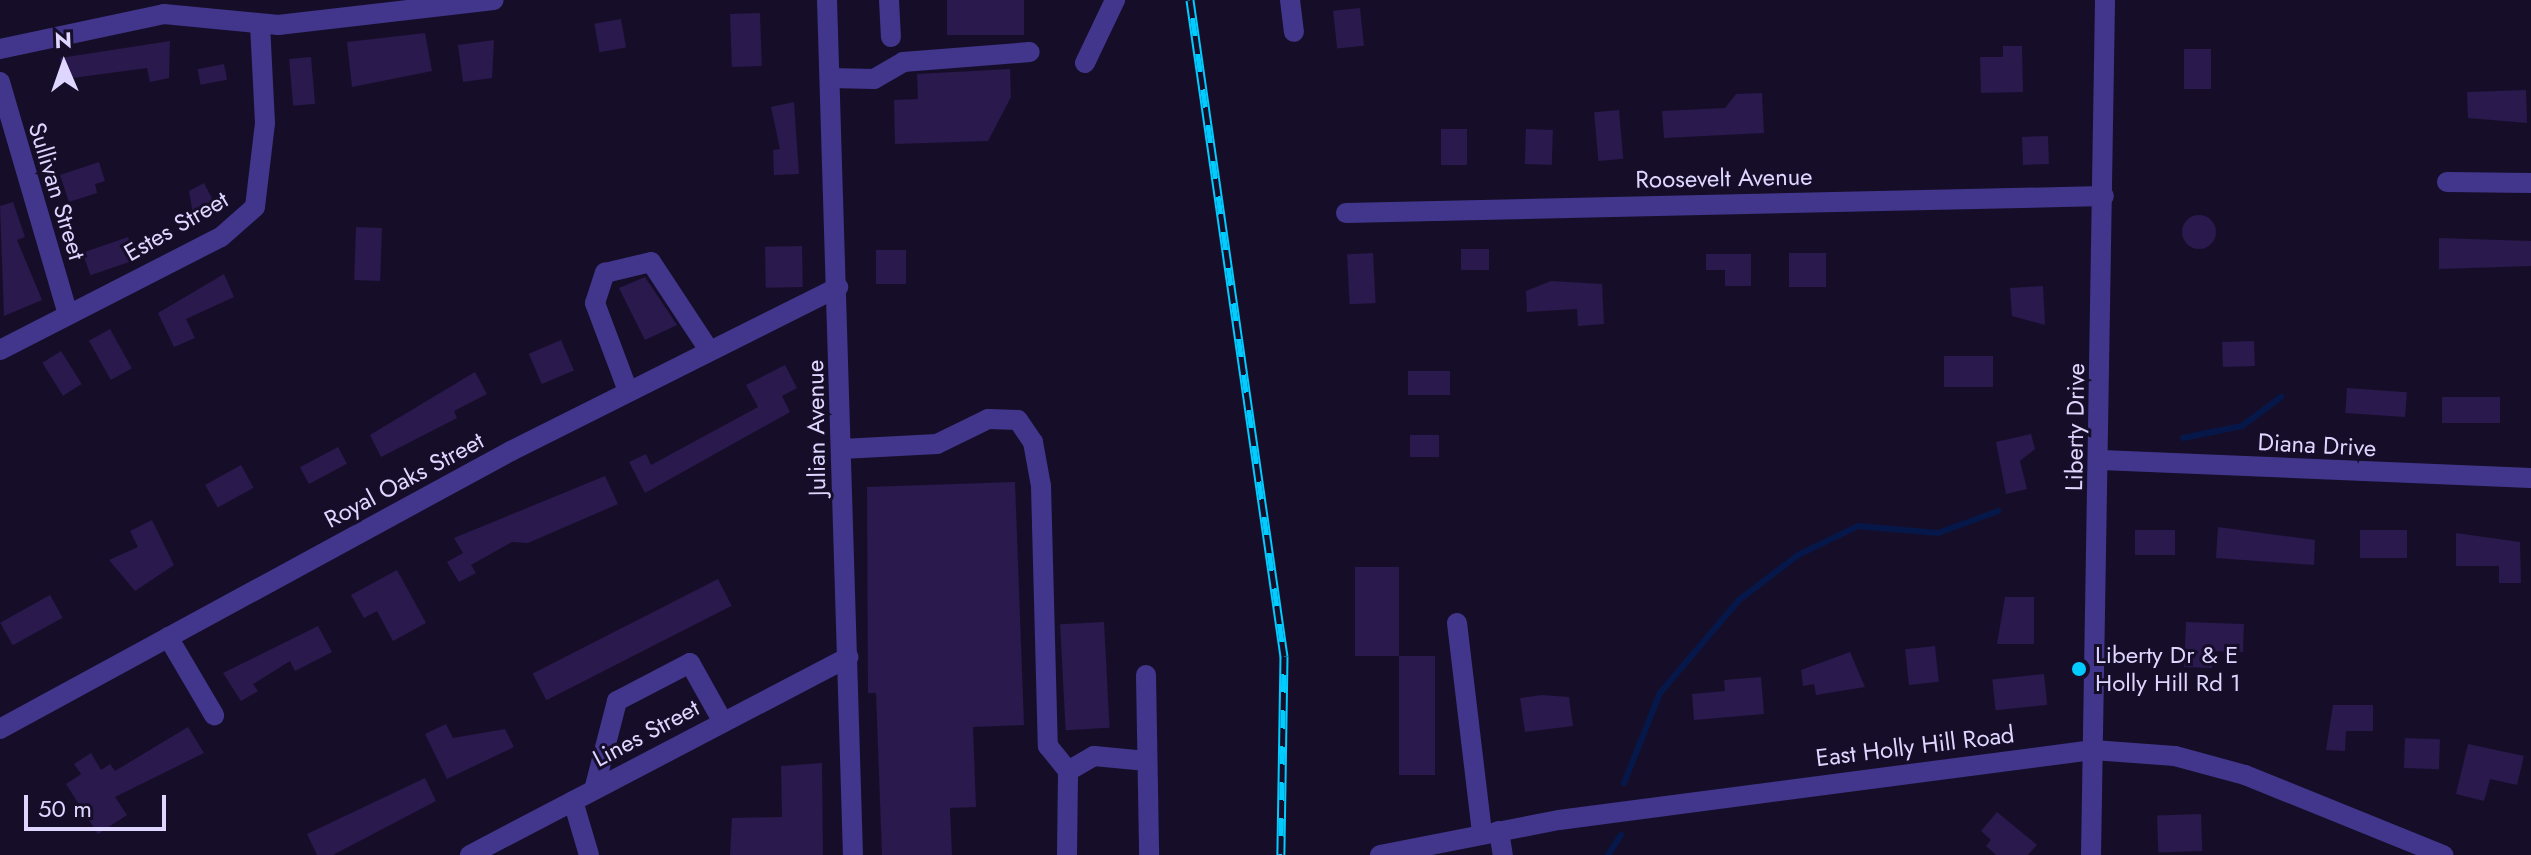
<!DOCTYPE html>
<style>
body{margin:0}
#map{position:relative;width:2531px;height:855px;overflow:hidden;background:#160e29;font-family:Jost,sans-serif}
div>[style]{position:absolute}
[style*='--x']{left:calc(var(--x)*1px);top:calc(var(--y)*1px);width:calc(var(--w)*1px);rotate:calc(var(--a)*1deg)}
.stream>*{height:6px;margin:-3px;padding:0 3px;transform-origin:3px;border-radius:3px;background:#06184a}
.building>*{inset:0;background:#29194c;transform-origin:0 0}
.round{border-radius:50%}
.minor>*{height:20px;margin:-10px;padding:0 10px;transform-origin:10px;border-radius:10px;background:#42368c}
.rail>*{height:9px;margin-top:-4.5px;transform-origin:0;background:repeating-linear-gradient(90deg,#160e29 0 18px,#02cbff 0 36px);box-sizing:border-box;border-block:2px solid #02cbff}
.dots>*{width:22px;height:22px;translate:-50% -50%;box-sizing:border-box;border:4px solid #160e29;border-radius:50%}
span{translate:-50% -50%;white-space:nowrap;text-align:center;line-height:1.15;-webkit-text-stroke:6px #160e29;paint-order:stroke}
.street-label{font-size:24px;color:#dfd6ff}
.poi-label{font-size:24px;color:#dfd6ff}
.left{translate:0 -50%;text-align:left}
.north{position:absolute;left:24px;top:24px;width:80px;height:80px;-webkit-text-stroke:6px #160e29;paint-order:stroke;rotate:358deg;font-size:22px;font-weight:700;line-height:32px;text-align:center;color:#dfd6ff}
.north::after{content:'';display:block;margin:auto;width:28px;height:36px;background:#dfd6ff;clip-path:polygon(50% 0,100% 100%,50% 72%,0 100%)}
.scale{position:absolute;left:24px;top:795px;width:142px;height:36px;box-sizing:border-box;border:4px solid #dfd6ff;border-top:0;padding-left:10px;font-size:24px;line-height:28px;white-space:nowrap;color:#dfd6ff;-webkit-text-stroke:6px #160e29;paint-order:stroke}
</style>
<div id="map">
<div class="stream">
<i style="--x:2183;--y:438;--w:60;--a:-11.5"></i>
<i style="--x:2242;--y:426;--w:49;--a:-36.6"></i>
<i style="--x:1624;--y:783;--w:97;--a:-68.2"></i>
<i style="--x:1660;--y:693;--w:122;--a:-49.7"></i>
<i style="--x:1739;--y:600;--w:74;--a:-37.3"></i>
<i style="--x:1798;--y:555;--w:67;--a:-25.8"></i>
<i style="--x:1858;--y:526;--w:80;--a:5"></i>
<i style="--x:1938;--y:533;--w:64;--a:-20.1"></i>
<i style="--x:1608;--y:855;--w:24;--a:-57"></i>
</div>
<div class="building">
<i style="left:947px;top:0;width:77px;height:35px"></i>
<i style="left:1360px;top:8px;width:38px;height:27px;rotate:84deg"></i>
<i style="left:760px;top:13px;width:53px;height:30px;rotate:88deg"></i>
<i style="left:621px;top:19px;width:29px;height:27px;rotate:80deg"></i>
<i style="clip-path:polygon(425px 33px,432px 71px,352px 87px,347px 42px)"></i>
<i style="clip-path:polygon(494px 40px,492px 78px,463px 82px,458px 45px)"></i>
<i style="clip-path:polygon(170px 41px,169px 78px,150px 82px,147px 68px,65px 79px,60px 58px)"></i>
<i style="clip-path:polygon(2003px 46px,2022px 46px,2023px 92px,1981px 93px,1980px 57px,2003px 57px)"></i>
<i style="left:2184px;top:49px;width:27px;height:40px"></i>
<i style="left:311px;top:57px;width:47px;height:22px;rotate:85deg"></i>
<i style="left:224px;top:64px;width:16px;height:27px;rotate:79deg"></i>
<i style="clip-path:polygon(1010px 69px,1011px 97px,988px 141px,895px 144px,894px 100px,918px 99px,917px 74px)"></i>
<i style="clip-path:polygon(2526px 90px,2527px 123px,2468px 118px,2467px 92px)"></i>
<i style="clip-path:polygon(1762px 93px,1764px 133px,1664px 138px,1662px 111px,1725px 108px,1736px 94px)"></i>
<i style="clip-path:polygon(794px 102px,799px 174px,774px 175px,773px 150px,780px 149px,771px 107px)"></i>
<i style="left:1619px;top:110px;width:49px;height:25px;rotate:85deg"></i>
<i style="left:1441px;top:129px;width:26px;height:36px"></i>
<i style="left:1526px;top:129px;width:27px;height:35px;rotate:2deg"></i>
<i style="left:2048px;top:136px;width:28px;height:26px;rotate:88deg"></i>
<i style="clip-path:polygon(99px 162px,105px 181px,95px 184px,97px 193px,69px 202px,60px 175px)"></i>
<i style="clip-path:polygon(204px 183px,217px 208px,194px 220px,189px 191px)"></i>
<i style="clip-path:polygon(13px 202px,25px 237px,17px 240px,42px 300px,4px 316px,0 206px)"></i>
<i class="round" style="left:2182px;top:215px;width:34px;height:34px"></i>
<i style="left:356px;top:227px;width:26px;height:53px;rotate:2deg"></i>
<i style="left:128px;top:237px;width:24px;height:48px;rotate:71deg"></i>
<i style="clip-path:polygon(2439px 238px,2531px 241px,2531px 266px,2439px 269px)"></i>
<i style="left:802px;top:246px;width:41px;height:37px;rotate:89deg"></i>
<i style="left:1461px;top:249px;width:28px;height:21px"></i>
<i style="left:876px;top:250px;width:30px;height:34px"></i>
<i style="left:1373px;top:253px;width:50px;height:26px;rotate:87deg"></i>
<i style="left:1789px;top:253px;width:37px;height:34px"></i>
<i style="clip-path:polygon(1706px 254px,1751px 254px,1751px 286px,1725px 286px,1725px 270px,1706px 270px)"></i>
<i style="clip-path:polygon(224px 274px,234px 297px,186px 319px,195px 338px,174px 347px,158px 313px)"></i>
<i style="clip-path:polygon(645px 277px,677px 325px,645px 340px,619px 288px)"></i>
<i style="clip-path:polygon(1551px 281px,1602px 284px,1604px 324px,1578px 326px,1577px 309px,1527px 312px,1526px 291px)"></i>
<i style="clip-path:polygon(2043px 286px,2045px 325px,2012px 316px,2010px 288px)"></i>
<i style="left:110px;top:329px;width:45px;height:24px;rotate:61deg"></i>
<i style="left:561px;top:340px;width:33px;height:35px;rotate:67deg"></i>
<i style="left:2254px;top:341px;width:25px;height:32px;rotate:88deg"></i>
<i style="left:61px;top:351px;width:39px;height:22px;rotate:58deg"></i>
<i style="left:1993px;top:356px;width:31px;height:49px;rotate:90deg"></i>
<i style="clip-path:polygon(785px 365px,797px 388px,782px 396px,790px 412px,645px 493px,629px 462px,646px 454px,651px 465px,758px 407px,746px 385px)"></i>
<i style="left:1408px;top:371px;width:42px;height:24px"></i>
<i style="clip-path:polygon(475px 372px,487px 394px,454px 411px,457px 418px,381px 457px,370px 435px)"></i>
<i style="left:2347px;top:388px;width:60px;height:25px;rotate:4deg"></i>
<i style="left:2500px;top:397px;width:26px;height:58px;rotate:90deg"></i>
<i style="clip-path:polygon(2031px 434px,2035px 449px,2020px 461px,2027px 489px,2006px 494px,1996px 442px)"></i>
<i style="left:1439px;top:435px;width:22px;height:29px;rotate:90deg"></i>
<i style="left:338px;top:447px;width:19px;height:43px;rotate:62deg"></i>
<i style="left:241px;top:465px;width:26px;height:41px;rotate:61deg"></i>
<i style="clip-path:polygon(605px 476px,618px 504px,528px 543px,512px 542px,471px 565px,476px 573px,459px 582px,447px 562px,463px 553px,454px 538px)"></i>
<i style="clip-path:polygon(1015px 482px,1024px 725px,973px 727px,976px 807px,950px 808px,952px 855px,882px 855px,876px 693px,868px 693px,867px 487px)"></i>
<i style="clip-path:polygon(152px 520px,174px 565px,135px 591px,109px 560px,138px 547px,130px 531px)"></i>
<i style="clip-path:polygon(2218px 527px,2315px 540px,2314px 565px,2216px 558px)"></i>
<i style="left:2135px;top:530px;width:40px;height:25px"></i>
<i style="left:2407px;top:530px;width:28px;height:47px;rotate:90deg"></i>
<i style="clip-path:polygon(2456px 533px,2520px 542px,2521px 583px,2499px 583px,2499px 566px,2456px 566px)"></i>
<i style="left:1355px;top:567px;width:44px;height:89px"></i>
<i style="clip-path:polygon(397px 570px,426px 623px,393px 641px,377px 611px,364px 618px,351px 595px)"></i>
<i style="left:718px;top:579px;width:30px;height:208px;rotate:63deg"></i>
<i style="left:50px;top:595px;width:26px;height:57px;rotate:61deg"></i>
<i style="clip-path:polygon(2005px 597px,2034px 597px,2034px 644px,1997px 644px)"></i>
<i style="left:1104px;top:622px;width:106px;height:44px;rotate:87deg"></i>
<i style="clip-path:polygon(2186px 622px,2244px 624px,2243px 652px,2213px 651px,2212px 668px,2184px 667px)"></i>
<i style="clip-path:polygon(318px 626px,332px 652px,295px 671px,290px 661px,253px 684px,258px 691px,241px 701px,223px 673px)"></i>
<i style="left:1935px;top:646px;width:36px;height:30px;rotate:84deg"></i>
<i style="clip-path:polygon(1850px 652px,1865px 687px,1816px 695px,1814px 684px,1803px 686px,1801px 670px)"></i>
<i style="left:1399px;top:656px;width:36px;height:119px"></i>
<i style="left:2044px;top:674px;width:31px;height:52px;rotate:84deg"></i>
<i style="clip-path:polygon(1761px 677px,1764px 714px,1694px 720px,1692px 694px,1725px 691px,1724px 680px)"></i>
<i style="clip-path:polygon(1542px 695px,1569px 697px,1573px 726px,1525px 732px,1520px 698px)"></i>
<i style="clip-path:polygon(2333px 705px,2373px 705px,2373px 731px,2346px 731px,2345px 751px,2326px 750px)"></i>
<i style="clip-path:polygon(446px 724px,453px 738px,505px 729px,514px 747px,447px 779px,425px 734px)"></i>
<i style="clip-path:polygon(188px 727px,204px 753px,115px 797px,127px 815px,98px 834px,66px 784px,81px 774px,74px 764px,91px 753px,101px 770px,110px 764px,115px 771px)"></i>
<i style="left:2405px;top:738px;width:35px;height:30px;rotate:2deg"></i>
<i style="clip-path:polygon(2468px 744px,2524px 756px,2517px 785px,2490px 779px,2484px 801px,2456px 794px)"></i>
<i style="clip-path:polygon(822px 763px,823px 855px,730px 855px,732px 818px,782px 817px,781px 766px)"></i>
<i style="clip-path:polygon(425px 778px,436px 801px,333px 855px,317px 855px,307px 834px)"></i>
<i style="clip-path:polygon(1997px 812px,2037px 845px,2028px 855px,1996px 855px,1986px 846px,1991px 840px,1981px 831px)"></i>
<i style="left:2201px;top:814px;width:37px;height:44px;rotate:88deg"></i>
</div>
<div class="minor">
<i style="--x:827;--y:0;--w:855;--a:88.26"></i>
<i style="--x:889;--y:0;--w:37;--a:87"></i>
<i style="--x:1290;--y:0;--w:32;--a:83"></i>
<i style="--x:0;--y:49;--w:168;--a:-12"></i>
<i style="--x:164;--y:14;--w:115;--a:5.5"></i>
<i style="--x:278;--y:25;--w:217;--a:-6.6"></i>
<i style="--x:1085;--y:63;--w:70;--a:-64.5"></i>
<i style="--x:830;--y:78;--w:44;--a:1.3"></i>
<i style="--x:874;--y:79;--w:34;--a:-30"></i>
<i style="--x:903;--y:62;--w:127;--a:-4.5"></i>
<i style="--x:0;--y:82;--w:242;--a:73.7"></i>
<i style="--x:2447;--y:182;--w:84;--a:0.7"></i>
<i style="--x:1346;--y:213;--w:758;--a:-1.28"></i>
<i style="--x:0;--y:350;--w:248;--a:-27.1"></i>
<i style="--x:221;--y:237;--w:45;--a:-41.4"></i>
<i style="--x:255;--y:207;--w:85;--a:-83.2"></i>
<i style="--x:265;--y:123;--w:98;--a:-92.9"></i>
<i style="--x:628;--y:391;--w:94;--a:-110.6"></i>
<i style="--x:595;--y:303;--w:32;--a:-72"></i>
<i style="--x:605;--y:273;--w:47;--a:-13.4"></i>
<i style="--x:651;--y:262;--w:105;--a:56.6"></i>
<i style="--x:842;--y:449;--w:95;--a:-3"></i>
<i style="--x:937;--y:444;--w:57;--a:-26.1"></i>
<i style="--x:988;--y:419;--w:30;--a:2"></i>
<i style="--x:1018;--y:420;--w:27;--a:56"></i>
<i style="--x:1033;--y:442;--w:45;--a:79.7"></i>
<i style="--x:1041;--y:486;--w:260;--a:88.5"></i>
<i style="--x:1048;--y:746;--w:32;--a:51"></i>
<i style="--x:2101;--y:460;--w:430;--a:2.4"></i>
<i style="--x:1457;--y:623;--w:211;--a:83.2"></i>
<i style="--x:168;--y:637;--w:91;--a:59.5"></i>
<i style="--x:1146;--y:675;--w:180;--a:89"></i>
<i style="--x:0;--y:729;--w:582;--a:-28.55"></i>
<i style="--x:511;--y:451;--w:366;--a:-26.6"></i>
<i style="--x:594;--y:790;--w:92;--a:-75.5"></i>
<i style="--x:617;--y:701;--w:82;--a:-27.5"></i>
<i style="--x:690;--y:663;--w:68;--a:60.8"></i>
<i style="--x:573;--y:801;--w:56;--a:73.5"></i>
<i style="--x:1499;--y:831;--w:24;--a:81"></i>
<i style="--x:470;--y:855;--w:427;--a:-27.6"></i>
<i style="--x:1067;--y:855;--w:84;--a:-89.3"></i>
<i style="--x:1068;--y:771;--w:30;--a:-30"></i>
<i style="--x:1094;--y:756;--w:53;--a:5.4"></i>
<i style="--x:1380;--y:855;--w:182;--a:-11.1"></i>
<i style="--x:1559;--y:820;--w:539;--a:-7.47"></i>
<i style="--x:2093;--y:750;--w:82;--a:4.2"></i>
<i style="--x:2175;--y:756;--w:73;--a:15.2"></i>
<i style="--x:2245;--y:775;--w:214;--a:22"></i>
<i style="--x:2091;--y:855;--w:855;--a:-89.06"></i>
</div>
<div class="rail">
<i style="--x:1190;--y:0;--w:663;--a:81.85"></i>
<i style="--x:1284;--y:656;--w:199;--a:90.9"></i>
</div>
<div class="dots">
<i style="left:2079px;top:669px;background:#02cbff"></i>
</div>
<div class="street-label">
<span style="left:1724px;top:178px;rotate:-1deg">Roosevelt Avenue</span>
<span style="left:57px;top:191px;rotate:73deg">Sullivan Street</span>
<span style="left:176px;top:226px;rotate:-30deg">Estes Street</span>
<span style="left:2075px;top:427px;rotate:-89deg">Liberty Drive</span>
<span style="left:816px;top:428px;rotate:-91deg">Julian Avenue</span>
<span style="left:2317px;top:445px;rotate:3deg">Diana Drive</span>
<span style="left:404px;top:480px;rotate:-28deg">Royal Oaks Street</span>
<span style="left:646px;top:733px;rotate:-28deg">Lines Street</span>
<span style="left:1915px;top:746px;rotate:-7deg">East Holly Hill Road</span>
</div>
<div class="poi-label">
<span class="left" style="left:2095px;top:669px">Liberty Dr &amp; E<br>Holly Hill Rd 1</span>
</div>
<div class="north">N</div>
<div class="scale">50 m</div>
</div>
